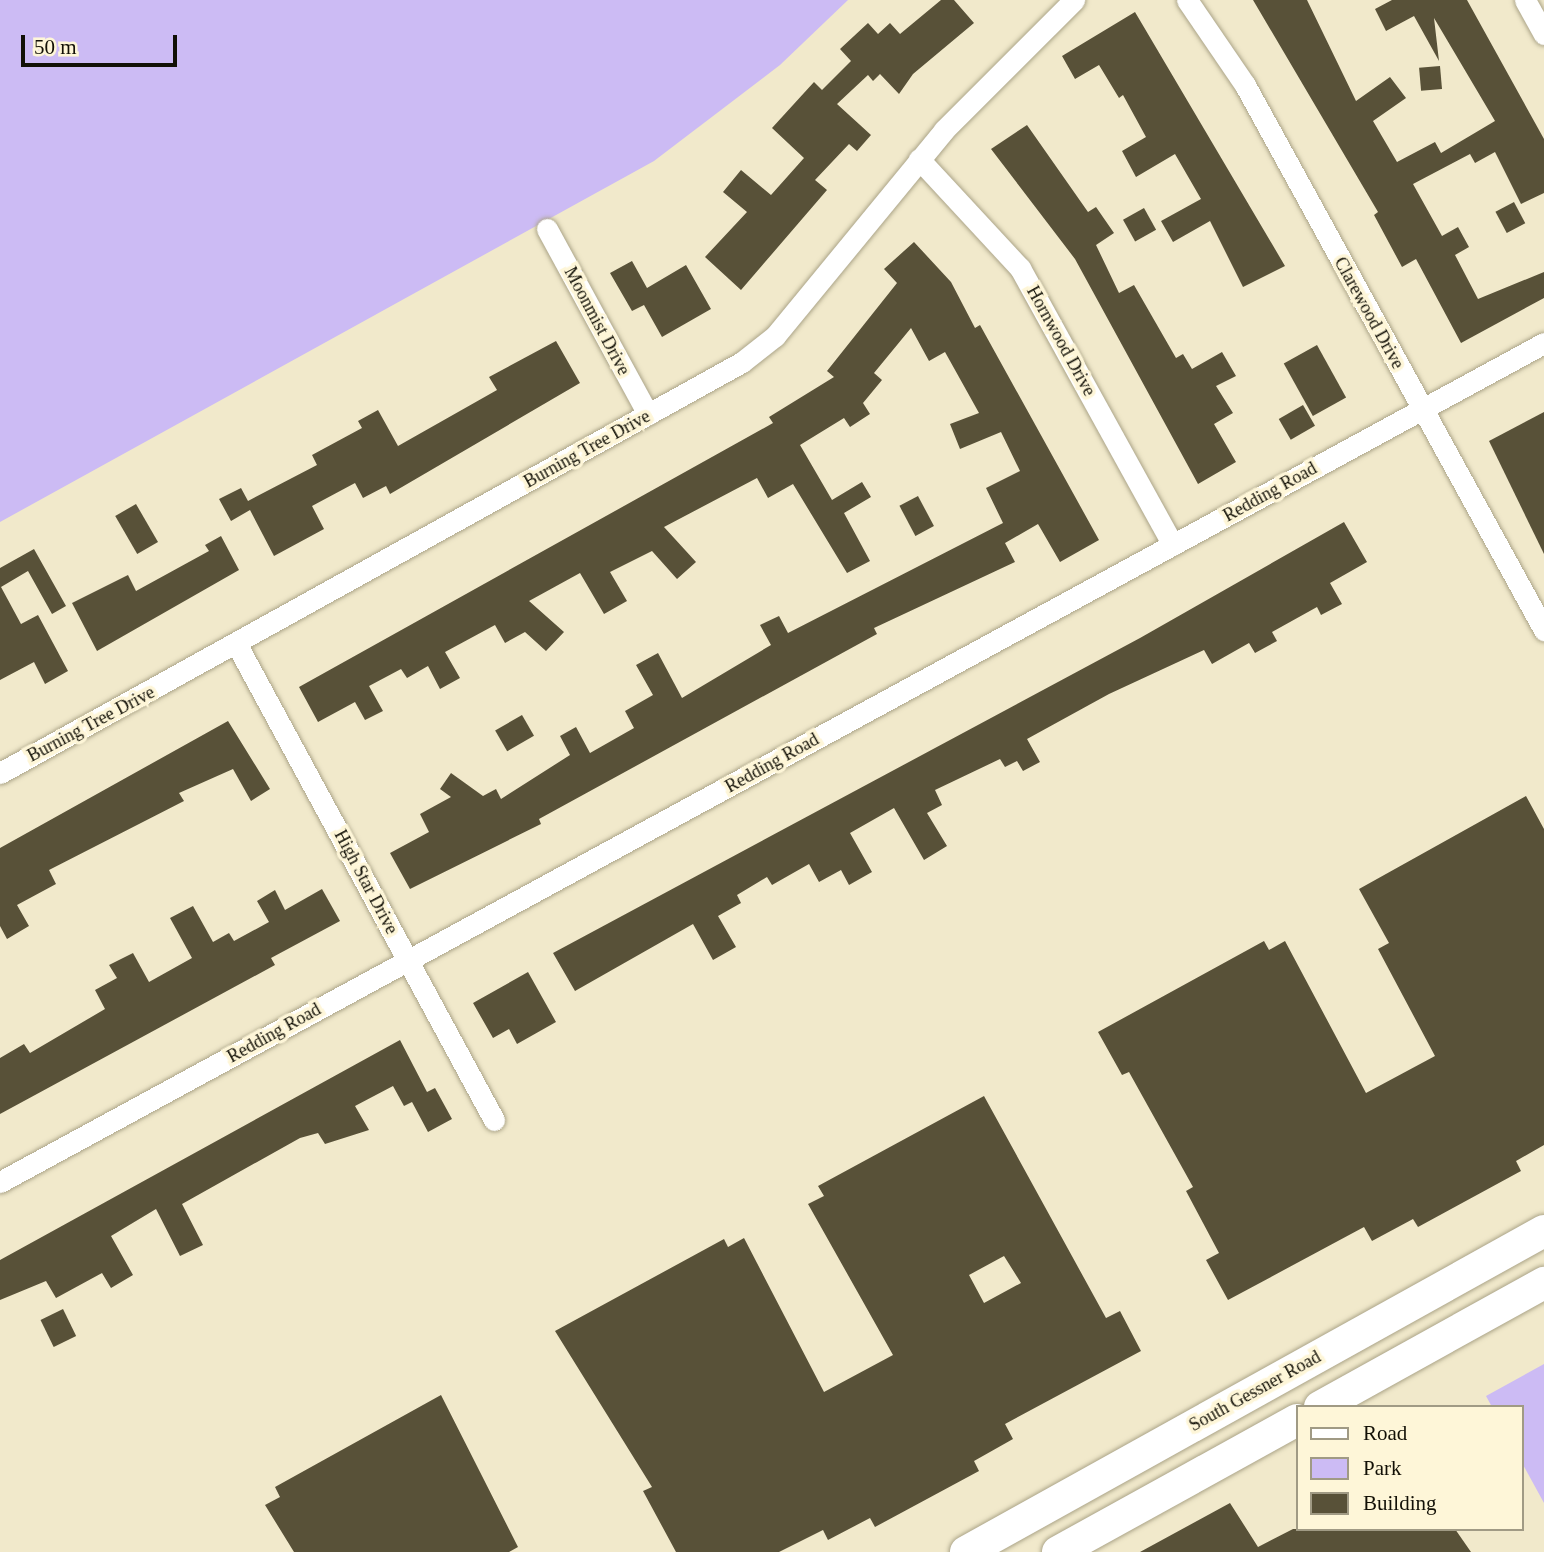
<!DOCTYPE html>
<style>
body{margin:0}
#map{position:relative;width:1544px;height:1552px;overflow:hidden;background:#f1e9cb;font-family:"Times New Roman",serif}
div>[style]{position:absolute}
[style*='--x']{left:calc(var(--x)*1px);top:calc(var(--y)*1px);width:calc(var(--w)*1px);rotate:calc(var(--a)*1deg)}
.green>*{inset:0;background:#ccbbf4}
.building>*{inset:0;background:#585138;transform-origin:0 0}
.roads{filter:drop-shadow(0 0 2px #aba488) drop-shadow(0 0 2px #aba488)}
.street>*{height:21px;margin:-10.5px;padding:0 10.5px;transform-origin:10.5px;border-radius:10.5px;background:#fff}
.secondary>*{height:32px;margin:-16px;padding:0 16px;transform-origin:16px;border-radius:16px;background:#fff}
span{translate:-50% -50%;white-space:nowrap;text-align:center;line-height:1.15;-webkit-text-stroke:7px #fef6d8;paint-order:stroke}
.street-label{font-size:18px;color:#121006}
.legend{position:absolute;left:1296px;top:1405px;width:228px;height:126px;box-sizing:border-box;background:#fef6d8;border:2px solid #a09a84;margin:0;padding:9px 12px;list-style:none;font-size:21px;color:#121006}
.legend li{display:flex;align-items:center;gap:14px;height:35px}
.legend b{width:35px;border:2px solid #a09a84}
.scale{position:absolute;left:21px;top:35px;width:156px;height:32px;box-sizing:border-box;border:4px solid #121006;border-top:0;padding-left:9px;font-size:21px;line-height:24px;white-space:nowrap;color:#121006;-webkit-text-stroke:5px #fef6d8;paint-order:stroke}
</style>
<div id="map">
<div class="green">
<i style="clip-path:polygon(0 0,848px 0,780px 65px,654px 161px,0 522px)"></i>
<i style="clip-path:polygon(1544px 1364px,1544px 1503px,1521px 1461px,1521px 1407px,1492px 1407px,1486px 1396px)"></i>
</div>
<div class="building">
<i style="clip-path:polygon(941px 0,954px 0,974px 23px,913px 74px,899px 94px,880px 74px,873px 81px,868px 75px,837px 104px,871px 135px,857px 151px,849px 144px,815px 180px,827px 190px,741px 290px,705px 257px,747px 212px,723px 192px,741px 170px,771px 195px,804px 158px,772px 128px,814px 82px,822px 90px,851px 61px,840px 49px,868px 23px,878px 34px,890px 23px,900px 34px)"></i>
<i style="clip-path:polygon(1253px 0,1307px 0,1356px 101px,1390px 77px,1406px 98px,1373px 121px,1397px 162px,1435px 142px,1441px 153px,1495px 121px,1434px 18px,1439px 61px,1414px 16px,1386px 31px,1375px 9px,1392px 0,1467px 0,1544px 139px,1544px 193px,1521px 204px,1495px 152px,1475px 163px,1470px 154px,1413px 184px,1442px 236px,1458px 227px,1469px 247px,1455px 255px,1478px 299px,1544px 272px,1544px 298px,1461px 343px,1416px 259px,1402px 267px,1374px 215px,1378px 212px)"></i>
<i style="clip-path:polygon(1135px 12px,1285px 266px,1243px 287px,1210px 221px,1173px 242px,1161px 221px,1201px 199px,1175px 154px,1136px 177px,1122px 151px,1146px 137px,1123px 95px,1119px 98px,1099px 65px,1075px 79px,1062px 56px)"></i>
<i style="left:1440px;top:66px;width:23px;height:21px;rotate:85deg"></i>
<i style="clip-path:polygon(1027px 125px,1088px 212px,1096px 207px,1114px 233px,1096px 245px,1119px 293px,1134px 285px,1176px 358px,1183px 354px,1192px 369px,1222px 352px,1236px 376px,1216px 386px,1233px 413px,1214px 424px,1236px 462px,1198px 484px,1075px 259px,991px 149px)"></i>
<i style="left:1514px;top:202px;width:24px;height:21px;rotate:62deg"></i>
<i style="left:1144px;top:208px;width:25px;height:24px;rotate:61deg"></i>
<i style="clip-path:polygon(914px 242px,951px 282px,975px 328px,980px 325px,1099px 540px,1060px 562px,1038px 524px,1005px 543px,1015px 562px,874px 628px,877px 634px,539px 819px,541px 824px,410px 889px,390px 853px,429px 832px,420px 814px,451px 797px,440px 789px,451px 773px,483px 796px,496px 789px,501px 799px,570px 755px,560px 736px,576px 727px,590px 753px,634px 728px,625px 711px,653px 695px,636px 665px,658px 653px,682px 698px,771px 645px,760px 625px,779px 616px,788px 633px,1003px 523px,986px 488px,1020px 471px,1001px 432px,960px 449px,950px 424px,979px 413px,945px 352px,929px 361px,911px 328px,874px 373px,882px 380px,863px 403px,870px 414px,850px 427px,844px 418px,800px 445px,832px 500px,862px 482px,871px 497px,844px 513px,870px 561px,847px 573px,793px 484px,768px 498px,757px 478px,664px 527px,696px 562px,677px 579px,652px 551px,610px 572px,627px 601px,604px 614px,580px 573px,529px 601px,564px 632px,546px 651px,525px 632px,505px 643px,495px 625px,445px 652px,460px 678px,440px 689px,428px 666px,407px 678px,401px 669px,369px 686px,383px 711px,365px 720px,355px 702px,318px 722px,299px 687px,773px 423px,769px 417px,834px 377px,827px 371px,897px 283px,884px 269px)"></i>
<i style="clip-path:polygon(632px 261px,647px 288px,686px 265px,711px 309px,662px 337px,644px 305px,632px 311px,610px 273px)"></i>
<i style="clip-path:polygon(556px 341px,580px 383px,390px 494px,386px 486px,363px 498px,355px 483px,312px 506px,324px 529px,274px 556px,250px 510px,231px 521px,219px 499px,241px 488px,248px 501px,317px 465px,312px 455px,362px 428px,358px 421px,378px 410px,398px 446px,497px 390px,489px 377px)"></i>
<i style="left:1317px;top:345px;width:60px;height:38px;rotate:61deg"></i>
<i style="left:1303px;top:405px;width:24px;height:28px;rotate:60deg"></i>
<i style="clip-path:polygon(1544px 412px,1544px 554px,1489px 441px)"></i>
<i style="left:918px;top:496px;width:34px;height:21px;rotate:62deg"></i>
<i style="left:136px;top:504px;width:44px;height:24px;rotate:60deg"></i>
<i style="clip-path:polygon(1344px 522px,1367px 562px,1330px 583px,1342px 604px,1321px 615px,1317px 607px,1272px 632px,1277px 641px,1255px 653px,1249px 643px,1212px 664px,1204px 650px,1109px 694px,1027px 739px,1040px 762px,1023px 771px,1017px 761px,1005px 767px,1000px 759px,935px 790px,942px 805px,927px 813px,947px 846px,924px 860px,894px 808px,850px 833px,872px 872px,849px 885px,841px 870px,819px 882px,809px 864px,772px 885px,767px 877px,737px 895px,741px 903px,718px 916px,736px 947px,713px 960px,693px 924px,575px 991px,553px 953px,1140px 638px)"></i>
<i style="clip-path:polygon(221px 536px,239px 570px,97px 651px,72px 603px,128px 575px,136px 591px,209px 551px,205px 545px)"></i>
<i style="clip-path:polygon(34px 549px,66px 606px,52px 614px,28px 571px,1px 587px,21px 624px,38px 615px,68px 671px,45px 684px,34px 662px,0 680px,0 568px)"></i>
<i style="left:522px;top:715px;width:24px;height:31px;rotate:60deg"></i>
<i style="clip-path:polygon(228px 721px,270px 789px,251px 801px,233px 769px,179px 793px,184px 801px,49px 870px,56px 884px,17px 905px,29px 926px,7px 939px,0 926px,0 848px)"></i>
<i style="clip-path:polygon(1526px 796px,1544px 829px,1544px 1145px,1516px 1161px,1521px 1171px,1418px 1227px,1413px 1219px,1372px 1241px,1364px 1227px,1228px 1300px,1206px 1260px,1219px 1253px,1186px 1191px,1193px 1187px,1129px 1072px,1122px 1075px,1098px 1032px,1264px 941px,1269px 950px,1285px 941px,1366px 1093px,1435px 1056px,1378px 949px,1389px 943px,1359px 889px)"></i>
<i style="clip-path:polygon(322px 889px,340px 921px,271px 958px,275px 965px,0 1114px,0 1058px,24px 1044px,30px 1053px,105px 1009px,95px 990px,117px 978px,109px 965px,133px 953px,149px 982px,192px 958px,170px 918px,193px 906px,213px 942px,229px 933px,234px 941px,269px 922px,257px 901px,275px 890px,285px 910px)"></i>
<i style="clip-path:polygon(528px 972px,556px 1022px,517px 1044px,509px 1029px,493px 1038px,473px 1003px)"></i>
<i style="clip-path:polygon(400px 1040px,427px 1092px,435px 1088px,452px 1119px,428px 1132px,412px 1102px,404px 1106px,393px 1086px,355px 1106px,369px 1130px,325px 1144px,318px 1133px,300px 1138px,182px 1204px,203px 1245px,180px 1256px,156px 1209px,111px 1236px,133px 1275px,111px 1288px,102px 1273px,56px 1298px,46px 1281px,0 1300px,0 1260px)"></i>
<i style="clip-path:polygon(evenodd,984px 1096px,1106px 1318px,1120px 1311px,1141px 1351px,1005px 1424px,1013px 1439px,974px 1461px,979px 1471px,875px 1527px,870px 1518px,828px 1540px,823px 1530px,779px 1552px,676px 1552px,643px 1491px,652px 1487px,555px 1331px,724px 1239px,728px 1247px,744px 1238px,824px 1392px,893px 1355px,808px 1204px,824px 1196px,818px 1186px,984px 1096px,1004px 1256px,1021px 1283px,984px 1303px,969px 1275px,1004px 1256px)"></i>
<i style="left:63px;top:1309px;width:30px;height:25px;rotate:64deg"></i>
<i style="clip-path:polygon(441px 1395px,518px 1547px,509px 1552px,294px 1552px,265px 1505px,280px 1497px,275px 1487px)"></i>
<i style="clip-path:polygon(1230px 1503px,1258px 1547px,1293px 1529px,1455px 1529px,1471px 1552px,1140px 1552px)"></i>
</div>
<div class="roads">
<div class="street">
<i style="--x:1187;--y:0;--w:103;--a:55.7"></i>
<i style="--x:1245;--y:85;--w:622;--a:61.25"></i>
<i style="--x:1525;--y:0;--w:39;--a:61"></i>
<i style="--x:919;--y:159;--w:149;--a:47.2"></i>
<i style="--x:1020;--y:268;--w:316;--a:61.1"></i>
<i style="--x:547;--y:229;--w:211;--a:61.4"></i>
<i style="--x:237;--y:645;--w:540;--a:61.58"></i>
<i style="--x:0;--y:773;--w:848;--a:-28.98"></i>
<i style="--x:742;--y:362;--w:42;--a:-38.2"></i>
<i style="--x:775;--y:336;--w:266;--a:-50.6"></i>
<i style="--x:944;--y:130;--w:184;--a:-45"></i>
<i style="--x:0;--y:1182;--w:1757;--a:-28.52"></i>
</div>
<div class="secondary">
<i style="--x:1320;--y:1407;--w:256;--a:-29"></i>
<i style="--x:966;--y:1552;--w:661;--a:-29.05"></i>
<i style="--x:1058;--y:1552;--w:273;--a:-28.9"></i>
</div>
</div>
<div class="street-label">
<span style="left:1369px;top:313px;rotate:61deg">Clarewood Drive</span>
<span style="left:597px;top:321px;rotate:62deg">Moonmist Drive</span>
<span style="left:1061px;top:341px;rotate:61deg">Hornwood Drive</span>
<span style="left:587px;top:449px;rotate:-29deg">Burning Tree Drive</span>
<span style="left:1270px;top:492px;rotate:-29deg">Redding Road</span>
<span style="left:91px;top:724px;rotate:-28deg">Burning Tree Drive</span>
<span style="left:772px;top:763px;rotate:-29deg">Redding Road</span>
<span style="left:366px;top:882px;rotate:62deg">High Star Drive</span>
<span style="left:274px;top:1033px;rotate:-29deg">Redding Road</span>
<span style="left:1255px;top:1391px;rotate:-29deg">South Gessner Road</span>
</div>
<ul class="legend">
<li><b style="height:9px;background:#fff"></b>Road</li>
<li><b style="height:19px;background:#ccbbf4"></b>Park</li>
<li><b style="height:19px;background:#585138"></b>Building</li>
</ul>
<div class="scale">50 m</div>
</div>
